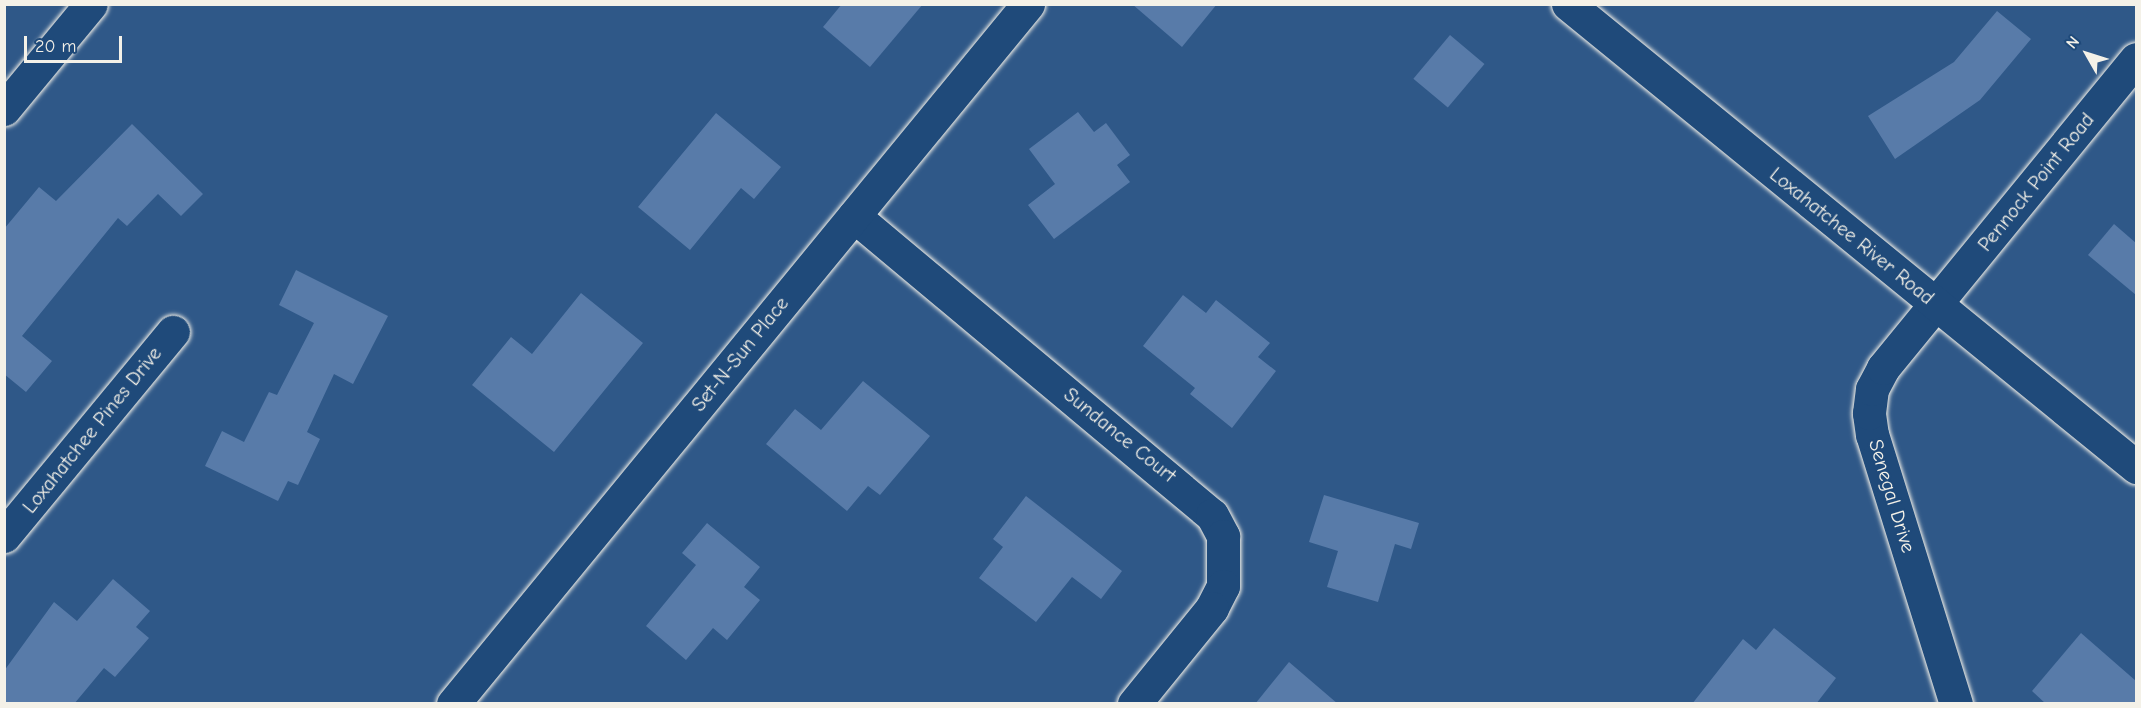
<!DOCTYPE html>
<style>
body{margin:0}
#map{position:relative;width:2141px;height:708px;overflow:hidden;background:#2f5888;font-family:"Comic Neue",sans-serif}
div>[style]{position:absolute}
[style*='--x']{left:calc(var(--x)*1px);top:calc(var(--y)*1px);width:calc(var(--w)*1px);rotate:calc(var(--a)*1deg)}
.building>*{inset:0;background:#587ba9;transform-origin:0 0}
.roads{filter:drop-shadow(0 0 2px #f4f1e8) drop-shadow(0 0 2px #f4f1e8)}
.street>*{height:33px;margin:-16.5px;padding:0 16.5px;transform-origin:16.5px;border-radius:16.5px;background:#1f4a7a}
.secondary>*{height:33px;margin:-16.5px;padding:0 16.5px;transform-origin:16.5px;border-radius:16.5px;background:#1f4a7a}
span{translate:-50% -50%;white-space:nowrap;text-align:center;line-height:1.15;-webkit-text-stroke:4.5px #1f4a7a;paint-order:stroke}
.street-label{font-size:20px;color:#f4f1e8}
.frame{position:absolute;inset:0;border:6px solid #f4f1e8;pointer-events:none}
.north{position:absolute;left:2057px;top:24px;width:60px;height:60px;-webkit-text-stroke:4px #1f4a7a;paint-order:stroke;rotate:309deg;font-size:16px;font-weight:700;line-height:24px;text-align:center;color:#f4f1e8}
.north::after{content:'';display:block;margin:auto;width:21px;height:27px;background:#f4f1e8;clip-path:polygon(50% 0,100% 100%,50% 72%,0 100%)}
.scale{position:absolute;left:24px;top:36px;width:98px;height:27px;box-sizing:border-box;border:3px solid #f4f1e8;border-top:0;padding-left:8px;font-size:18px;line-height:21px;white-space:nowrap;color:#f4f1e8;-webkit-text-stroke:4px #1f4a7a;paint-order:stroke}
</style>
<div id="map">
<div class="building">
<i style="clip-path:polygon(842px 4px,923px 4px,870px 67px,823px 27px)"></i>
<i style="clip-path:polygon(1132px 4px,1217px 4px,1182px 47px)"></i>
<i style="clip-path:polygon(1997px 11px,2031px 39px,1980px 100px,1895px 159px,1868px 116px,1954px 62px)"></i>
<i style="left:1450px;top:35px;width:45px;height:57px;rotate:40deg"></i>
<i style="clip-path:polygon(1078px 112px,1094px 132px,1106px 123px,1130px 155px,1117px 165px,1130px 182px,1054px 239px,1028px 205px,1055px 184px,1029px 149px)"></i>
<i style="clip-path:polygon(716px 113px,781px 167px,754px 199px,741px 188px,690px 250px,638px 207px)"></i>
<i style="clip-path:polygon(132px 124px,203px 194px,181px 216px,158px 194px,127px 226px,118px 218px,22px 336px,52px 361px,26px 392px,4px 374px,4px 229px,39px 187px,56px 201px)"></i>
<i style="clip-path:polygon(2114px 224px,2136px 243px,2136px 295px,2088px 255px)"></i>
<i style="clip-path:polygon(296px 270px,388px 316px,353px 384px,334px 374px,307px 432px,320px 439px,298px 485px,288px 481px,278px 501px,205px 466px,222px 431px,244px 442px,269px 392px,277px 395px,314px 323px,279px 305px)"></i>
<i style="clip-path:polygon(581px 293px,643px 343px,554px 452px,472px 385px,511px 337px,532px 354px)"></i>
<i style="clip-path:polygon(1183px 295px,1206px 313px,1216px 300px,1270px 343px,1258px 357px,1276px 371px,1232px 428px,1190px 394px,1195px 388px,1143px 346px)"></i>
<i style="clip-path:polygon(863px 381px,930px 436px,880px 495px,868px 486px,847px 511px,766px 444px,795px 409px,821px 430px)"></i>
<i style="clip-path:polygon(1324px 495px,1419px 523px,1411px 549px,1395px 544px,1378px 602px,1327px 587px,1338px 551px,1309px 542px)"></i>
<i style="clip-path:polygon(1026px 496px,1122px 571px,1101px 599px,1072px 577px,1036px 622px,979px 578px,1003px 547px,993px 539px)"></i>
<i style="clip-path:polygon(707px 523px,760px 567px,744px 587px,760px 600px,727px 640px,713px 628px,686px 660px,646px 626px,696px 565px,682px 553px)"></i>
<i style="clip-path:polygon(113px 579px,150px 611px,136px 627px,149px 638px,115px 677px,104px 668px,74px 704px,4px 704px,4px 671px,54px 602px,77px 621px)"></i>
<i style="clip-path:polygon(1774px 628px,1836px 678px,1816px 704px,1692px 704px,1743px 639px,1756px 650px)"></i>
<i style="clip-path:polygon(2081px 633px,2136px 681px,2136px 704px,2046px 704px,2032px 691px)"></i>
<i style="clip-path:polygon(1289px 662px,1338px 704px,1255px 704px)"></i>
</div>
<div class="roads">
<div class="street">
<i style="--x:854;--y:216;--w:466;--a:39.9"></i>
<i style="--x:1212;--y:515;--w:24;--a:62"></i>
<i style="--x:1223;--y:536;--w:50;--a:90"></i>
<i style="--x:1223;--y:586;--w:25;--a:117"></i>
<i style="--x:1212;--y:608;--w:124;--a:129.1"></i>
<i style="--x:4;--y:536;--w:265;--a:-50.4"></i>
<i style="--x:453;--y:704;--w:906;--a:-50.6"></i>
<i style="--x:1956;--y:704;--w:282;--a:-107.3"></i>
<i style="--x:1872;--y:435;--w:22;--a:-98"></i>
<i style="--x:1869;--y:413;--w:24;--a:-83"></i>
<i style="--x:1872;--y:389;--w:24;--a:-62"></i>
<i style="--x:1883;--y:368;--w:399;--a:-50.7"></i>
</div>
<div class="secondary">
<i style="--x:1568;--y:4;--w:733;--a:39.18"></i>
<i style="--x:4;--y:109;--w:136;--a:-50.4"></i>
</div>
</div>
<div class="street-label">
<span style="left:2036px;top:182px;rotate:-51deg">Pennock Point Road</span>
<span style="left:1852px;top:236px;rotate:39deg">Loxahatchee River Road</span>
<span style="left:740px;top:354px;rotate:-51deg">Set-N-Sun Place</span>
<span style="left:92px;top:430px;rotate:-51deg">Loxahatchee Pines Drive</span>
<span style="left:1120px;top:435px;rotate:39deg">Sundance Court</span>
<span style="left:1892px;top:496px;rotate:73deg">Senegal Drive</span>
</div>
<div class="frame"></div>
<div class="north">N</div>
<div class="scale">20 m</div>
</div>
